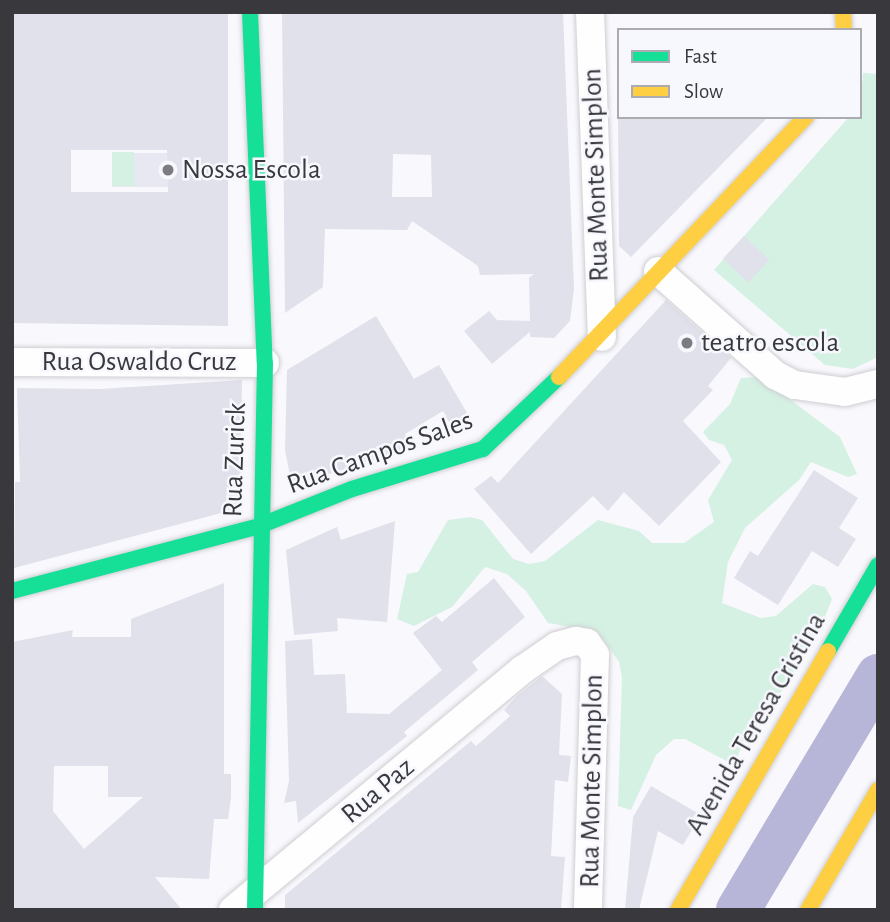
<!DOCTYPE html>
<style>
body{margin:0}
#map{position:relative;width:890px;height:922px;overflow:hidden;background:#f8f8fd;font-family:"Alegreya Sans",sans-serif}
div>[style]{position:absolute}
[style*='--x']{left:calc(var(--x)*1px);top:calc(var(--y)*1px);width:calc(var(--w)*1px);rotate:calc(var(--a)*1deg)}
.built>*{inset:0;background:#e8e8f2;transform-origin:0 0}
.green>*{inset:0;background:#d5f1e3;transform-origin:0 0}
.river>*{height:44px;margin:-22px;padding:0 22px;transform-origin:22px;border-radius:22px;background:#b7b6d8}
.building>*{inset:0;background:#e1e1ec;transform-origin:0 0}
.roads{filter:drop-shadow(0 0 2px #ceced2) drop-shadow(0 0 2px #ceced2)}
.street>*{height:28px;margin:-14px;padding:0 14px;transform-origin:14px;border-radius:14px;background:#fefeff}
.fast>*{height:16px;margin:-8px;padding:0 8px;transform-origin:8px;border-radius:8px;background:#16e098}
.slow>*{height:16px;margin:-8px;padding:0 8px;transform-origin:8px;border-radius:8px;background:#ffcf43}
.dots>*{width:19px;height:19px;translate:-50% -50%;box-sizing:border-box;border:4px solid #f7f7fe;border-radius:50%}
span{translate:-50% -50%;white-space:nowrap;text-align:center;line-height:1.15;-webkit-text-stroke:5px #f7f7fe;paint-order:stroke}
.poi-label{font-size:28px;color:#38383d}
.left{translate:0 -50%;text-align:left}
.street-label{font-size:28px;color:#38383d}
.frame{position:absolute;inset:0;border:14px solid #38383d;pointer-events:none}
.legend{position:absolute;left:617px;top:28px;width:245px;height:91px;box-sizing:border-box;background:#f7f7fe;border:2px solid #ababb1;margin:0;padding:9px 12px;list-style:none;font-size:21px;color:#38383d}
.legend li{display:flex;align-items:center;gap:14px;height:35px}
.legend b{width:35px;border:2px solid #ababb1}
</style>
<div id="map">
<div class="built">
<i style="left:112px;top:153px;width:112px;height:34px"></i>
</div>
<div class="green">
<i style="clip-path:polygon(863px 73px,878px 74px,878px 357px,853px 369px,825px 365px,714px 270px,849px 117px,860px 117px)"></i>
<i style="left:134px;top:152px;width:34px;height:22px;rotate:90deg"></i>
<i style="clip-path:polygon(760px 377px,840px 437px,857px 474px,848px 477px,811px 462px,799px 480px,745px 528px,728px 562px,722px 603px,761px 618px,776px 616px,813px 584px,825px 587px,832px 599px,822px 624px,767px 715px,746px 736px,734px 765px,685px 739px,674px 739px,656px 755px,631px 810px,618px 806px,622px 677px,619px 662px,598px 632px,548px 623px,526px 591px,507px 574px,485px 567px,452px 607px,414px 626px,397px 619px,407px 574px,418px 572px,448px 520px,470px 517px,482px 520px,513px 559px,529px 564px,545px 561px,598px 520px,639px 531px,652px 543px,684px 543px,714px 522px,708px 500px,732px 460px,724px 445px,709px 440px,703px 432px,730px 404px,741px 378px)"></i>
</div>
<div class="river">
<i style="--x:738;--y:910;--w:273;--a:-59.1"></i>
</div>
<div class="building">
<i style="clip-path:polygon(evenodd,12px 12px,228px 12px,228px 326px,12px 323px,12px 12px,71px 150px,167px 150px,168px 192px,71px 192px,71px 150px)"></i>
<i style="clip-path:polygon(evenodd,282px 12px,563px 12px,574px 289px,570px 321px,554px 338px,530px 337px,530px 332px,492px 364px,464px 331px,489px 311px,497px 320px,530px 321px,529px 278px,534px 274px,480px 275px,478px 266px,412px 221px,407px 230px,325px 229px,323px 287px,285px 313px,282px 12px,393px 154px,431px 155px,432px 197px,392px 197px,393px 154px)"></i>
<i style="clip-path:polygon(618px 117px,768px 117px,631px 257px,619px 246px)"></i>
<i style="left:744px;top:236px;width:35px;height:31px;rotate:43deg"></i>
<i style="clip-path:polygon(666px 300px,731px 358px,708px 386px,713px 390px,683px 421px,721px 462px,659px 526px,624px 492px,608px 511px,593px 496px,531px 554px,474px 489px,491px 476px,498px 483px)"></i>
<i style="clip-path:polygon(376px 316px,414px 379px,439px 365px,467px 413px,450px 424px,443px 411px,405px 434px,413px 447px,292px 486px,285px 450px,287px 370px)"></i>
<i style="clip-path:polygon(242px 380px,240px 508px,14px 568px,15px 482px,20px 482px,17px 388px,100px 389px)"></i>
<i style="clip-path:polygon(814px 470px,858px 498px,839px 528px,856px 539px,838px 567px,812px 551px,778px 605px,734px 578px,750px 551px,758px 556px)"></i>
<i style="clip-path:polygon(395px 521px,387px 622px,337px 618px,338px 631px,294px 635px,286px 550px,337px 527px,341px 540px)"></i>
<i style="clip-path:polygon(494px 578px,525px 617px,472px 662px,478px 670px,404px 732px,407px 736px,298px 823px,296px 801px,284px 803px,289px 781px,285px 641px,312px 639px,314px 675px,345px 674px,347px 713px,389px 714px,442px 670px,413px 633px,436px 616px,442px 622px)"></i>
<i style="clip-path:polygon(evenodd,224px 583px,224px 774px,231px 774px,231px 798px,228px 819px,214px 819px,209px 879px,155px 877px,182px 910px,12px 910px,12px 642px,73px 630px,72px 637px,131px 637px,131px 619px,224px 583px,54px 766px,108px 766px,108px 797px,143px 797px,84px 849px,53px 811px,54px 766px)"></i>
<i style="clip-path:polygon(542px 676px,562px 694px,559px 755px,571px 756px,568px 782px,555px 780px,551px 856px,565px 857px,561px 910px,285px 910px,285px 895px,471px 741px,476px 746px,510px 716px,504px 710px,517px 696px)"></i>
<i style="clip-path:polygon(651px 786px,701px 815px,683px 845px,658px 831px,639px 910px,625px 910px,633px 817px)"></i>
</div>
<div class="roads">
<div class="street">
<i style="--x:590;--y:12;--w:325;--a:87.9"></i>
<i style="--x:658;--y:271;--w:157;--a:41.6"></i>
<i style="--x:775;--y:375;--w:22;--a:27"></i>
<i style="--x:795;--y:385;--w:50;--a:8"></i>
<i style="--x:845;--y:392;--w:34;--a:-14"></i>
<i style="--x:12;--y:362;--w:253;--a:0.2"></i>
<i style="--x:233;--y:910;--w:376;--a:-39.7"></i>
<i style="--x:522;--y:670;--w:42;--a:-34.4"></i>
<i style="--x:557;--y:646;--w:20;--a:-15"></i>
<i style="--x:576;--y:641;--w:11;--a:10"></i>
<i style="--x:587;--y:643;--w:14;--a:56"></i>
<i style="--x:595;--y:655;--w:255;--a:91.6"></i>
</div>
<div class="fast">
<i style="--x:250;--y:12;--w:351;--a:87.6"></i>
<i style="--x:265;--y:363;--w:547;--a:91.05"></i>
<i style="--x:12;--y:591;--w:255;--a:-14.7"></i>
<i style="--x:259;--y:526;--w:100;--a:-21.7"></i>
<i style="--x:352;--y:489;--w:137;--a:-17"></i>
<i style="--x:483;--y:449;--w:105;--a:-43.5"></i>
<i style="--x:828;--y:651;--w:99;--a:-59.8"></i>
</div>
<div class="slow">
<i style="--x:843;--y:12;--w:18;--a:87"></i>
<i style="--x:559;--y:377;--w:359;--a:-46.5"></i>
<i style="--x:678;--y:910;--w:299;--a:-59.9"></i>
<i style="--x:808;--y:910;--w:139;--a:-59.7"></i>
</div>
</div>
<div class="dots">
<i style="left:168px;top:170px;background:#7b7b80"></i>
<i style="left:687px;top:343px;background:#7b7b80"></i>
</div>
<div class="poi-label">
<span class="left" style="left:182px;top:170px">Nossa Escola</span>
<span class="left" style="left:701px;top:343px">teatro escola</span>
</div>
<div class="street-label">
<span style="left:596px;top:175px;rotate:-92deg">Rua Monte Simplon</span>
<span style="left:139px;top:362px">Rua Oswaldo Cruz</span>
<span style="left:380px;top:453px;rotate:-20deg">Rua Campos Sales</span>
<span style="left:235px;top:460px;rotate:-88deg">Rua Zurick</span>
<span style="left:756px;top:724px;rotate:-60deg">Avenida Teresa Cristina</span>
<span style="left:592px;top:781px;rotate:-89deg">Rua Monte Simplon</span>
<span style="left:378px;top:791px;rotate:-40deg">Rua Paz</span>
</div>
<div class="frame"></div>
<ul class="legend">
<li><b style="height:9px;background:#16e098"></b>Fast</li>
<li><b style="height:9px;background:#ffcf43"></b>Slow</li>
</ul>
</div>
